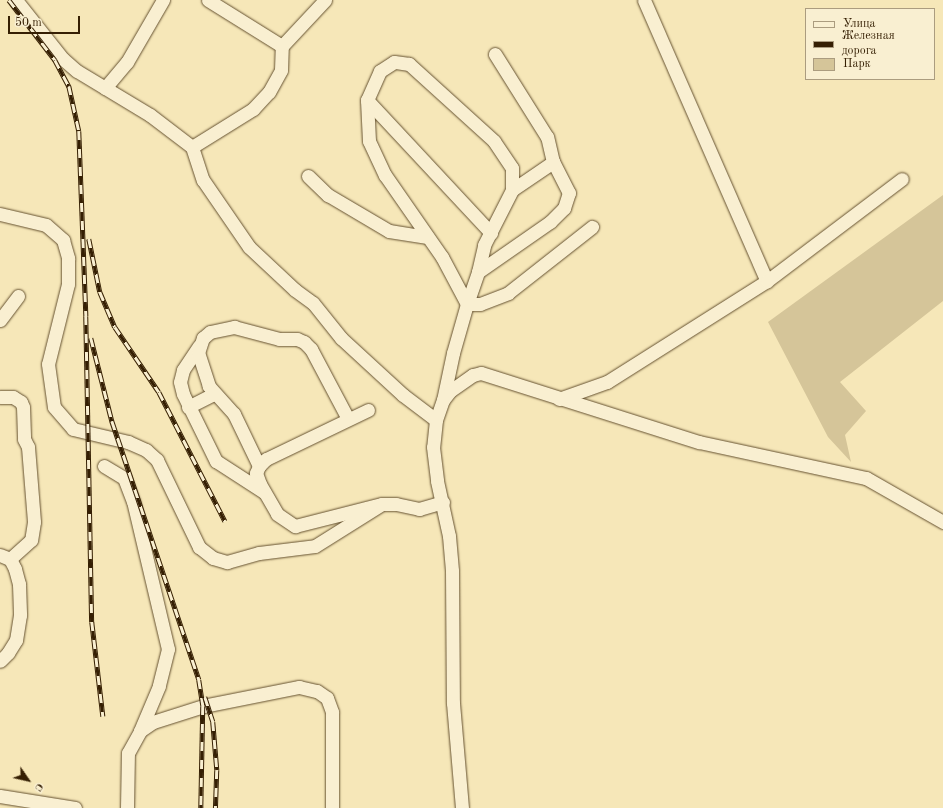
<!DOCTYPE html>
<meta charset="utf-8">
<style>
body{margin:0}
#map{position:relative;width:943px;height:808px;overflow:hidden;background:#f6e7b8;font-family:"Old Standard TT",serif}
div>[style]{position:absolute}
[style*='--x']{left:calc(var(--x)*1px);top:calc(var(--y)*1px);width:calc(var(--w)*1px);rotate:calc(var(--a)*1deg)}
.green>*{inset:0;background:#d5c599}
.roads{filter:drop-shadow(0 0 1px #655130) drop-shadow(0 0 1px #655130)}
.minor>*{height:13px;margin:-6.5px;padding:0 6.5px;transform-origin:6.5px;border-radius:6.5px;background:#f9efd1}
.rail>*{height:4.5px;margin-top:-2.25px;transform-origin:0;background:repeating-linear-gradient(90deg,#f9efd1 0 9px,#351f03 0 18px);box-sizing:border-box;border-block:1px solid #351f03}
span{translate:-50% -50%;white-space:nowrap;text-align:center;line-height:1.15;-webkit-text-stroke:3px #f9efd1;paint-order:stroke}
.legend{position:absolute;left:805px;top:8px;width:130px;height:72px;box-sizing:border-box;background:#f9efd1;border:1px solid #ab9c7f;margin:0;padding:5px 7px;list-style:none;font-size:12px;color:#351f03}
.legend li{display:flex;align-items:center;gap:8px;height:20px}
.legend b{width:20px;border:1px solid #ab9c7f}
.north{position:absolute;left:8px;top:760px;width:40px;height:40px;-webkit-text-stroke:3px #f9efd1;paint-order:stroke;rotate:124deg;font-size:11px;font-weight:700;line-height:16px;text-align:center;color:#351f03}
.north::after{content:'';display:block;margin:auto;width:14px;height:18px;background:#351f03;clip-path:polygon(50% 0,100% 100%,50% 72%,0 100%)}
.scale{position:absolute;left:8px;top:16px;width:72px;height:18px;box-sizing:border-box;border:2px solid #351f03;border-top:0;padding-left:5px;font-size:12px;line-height:14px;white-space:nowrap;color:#351f03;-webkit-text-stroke:3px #f9efd1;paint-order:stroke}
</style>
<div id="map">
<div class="green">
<i style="clip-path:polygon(943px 195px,943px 301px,840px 382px,866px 411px,845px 435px,851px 462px,828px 437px,768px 322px)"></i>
</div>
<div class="roads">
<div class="minor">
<i style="--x:16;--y:0;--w:75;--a:51.5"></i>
<i style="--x:63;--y:59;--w:18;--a:41"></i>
<i style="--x:77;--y:71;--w:85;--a:31.1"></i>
<i style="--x:150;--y:115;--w:53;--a:37.3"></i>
<i style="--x:192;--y:147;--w:35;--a:72"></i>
<i style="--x:203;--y:180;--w:81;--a:55.5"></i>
<i style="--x:249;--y:247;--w:63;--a:43.1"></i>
<i style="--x:295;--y:290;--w:22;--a:36"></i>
<i style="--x:313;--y:303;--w:45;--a:51.3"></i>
<i style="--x:341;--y:338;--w:84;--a:42.6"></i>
<i style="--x:403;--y:395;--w:41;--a:37.1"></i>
<i style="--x:436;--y:420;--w:27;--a:96"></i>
<i style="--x:433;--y:447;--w:34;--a:83"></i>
<i style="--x:437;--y:481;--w:56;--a:77.7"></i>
<i style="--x:449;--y:536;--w:35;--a:85"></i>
<i style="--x:452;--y:571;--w:132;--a:89.6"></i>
<i style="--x:453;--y:703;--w:105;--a:85.1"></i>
<i style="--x:208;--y:0;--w:87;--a:31.9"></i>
<i style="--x:644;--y:0;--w:307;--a:66.4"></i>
<i style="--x:105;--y:88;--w:34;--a:-50"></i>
<i style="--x:127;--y:62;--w:72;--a:-59.9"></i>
<i style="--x:367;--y:100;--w:182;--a:47"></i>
<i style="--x:192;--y:147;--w:72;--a:-31.9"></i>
<i style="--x:253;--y:109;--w:23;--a:-47"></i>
<i style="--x:269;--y:92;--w:25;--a:-61"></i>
<i style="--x:281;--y:70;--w:24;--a:-88"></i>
<i style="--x:282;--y:46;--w:63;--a:-46.9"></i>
<i style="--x:308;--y:176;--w:28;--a:44"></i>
<i style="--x:328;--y:195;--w:71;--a:30.5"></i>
<i style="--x:389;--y:231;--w:39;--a:9"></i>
<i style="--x:512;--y:190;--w:50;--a:-34.3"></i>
<i style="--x:0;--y:214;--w:47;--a:13.4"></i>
<i style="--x:46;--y:225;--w:23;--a:41"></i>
<i style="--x:63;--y:240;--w:19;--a:74"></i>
<i style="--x:68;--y:258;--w:26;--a:90"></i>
<i style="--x:68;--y:284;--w:82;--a:104"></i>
<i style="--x:48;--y:364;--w:43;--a:82.1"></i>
<i style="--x:54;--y:407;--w:29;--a:49"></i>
<i style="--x:73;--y:429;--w:57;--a:13.3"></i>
<i style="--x:128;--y:442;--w:20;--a:24"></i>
<i style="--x:146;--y:450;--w:15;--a:42"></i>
<i style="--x:157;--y:460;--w:97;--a:64.2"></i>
<i style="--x:199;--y:547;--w:18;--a:38"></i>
<i style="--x:213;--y:558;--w:15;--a:16"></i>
<i style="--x:227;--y:562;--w:33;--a:-16"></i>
<i style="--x:259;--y:553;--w:56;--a:-7.1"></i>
<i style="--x:315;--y:546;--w:79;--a:-32.1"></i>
<i style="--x:478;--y:272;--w:88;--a:-34.8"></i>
<i style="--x:550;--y:222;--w:20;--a:-45"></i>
<i style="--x:564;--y:208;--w:16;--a:-72"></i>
<i style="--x:569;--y:193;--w:35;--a:-117"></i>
<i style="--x:553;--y:162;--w:26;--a:-103"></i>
<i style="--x:547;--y:137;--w:98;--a:-122.1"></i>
<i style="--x:0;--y:320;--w:30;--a:-53"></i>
<i style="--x:199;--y:346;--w:29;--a:124"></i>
<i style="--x:183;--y:370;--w:12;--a:104"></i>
<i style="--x:180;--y:382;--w:12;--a:76"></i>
<i style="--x:183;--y:394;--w:75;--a:63.8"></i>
<i style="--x:216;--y:461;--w:57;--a:32.9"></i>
<i style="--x:0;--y:397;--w:13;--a:0"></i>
<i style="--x:13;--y:397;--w:9;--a:32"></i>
<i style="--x:21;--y:402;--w:5;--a:68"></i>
<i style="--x:23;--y:407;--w:32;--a:88"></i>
<i style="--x:24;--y:439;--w:9;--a:63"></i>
<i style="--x:28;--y:447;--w:75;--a:85.4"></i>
<i style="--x:34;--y:522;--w:18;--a:99"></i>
<i style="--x:31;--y:540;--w:28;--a:138"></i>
<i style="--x:559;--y:399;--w:51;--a:-19.5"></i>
<i style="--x:607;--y:382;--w:189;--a:-32.3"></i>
<i style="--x:767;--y:281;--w:169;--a:-37.1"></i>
<i style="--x:443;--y:400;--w:48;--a:-78"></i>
<i style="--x:453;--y:353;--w:51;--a:-74.1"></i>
<i style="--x:467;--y:304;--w:34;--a:-71"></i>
<i style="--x:478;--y:272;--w:28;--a:-77"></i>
<i style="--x:484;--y:245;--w:62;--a:-63"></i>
<i style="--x:512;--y:190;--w:22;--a:-90"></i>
<i style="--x:512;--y:168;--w:32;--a:-124"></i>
<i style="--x:494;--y:141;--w:115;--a:-137.8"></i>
<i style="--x:409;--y:64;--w:15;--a:-172"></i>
<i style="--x:394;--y:62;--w:17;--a:147"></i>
<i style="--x:380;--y:71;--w:32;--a:114"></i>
<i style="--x:367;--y:100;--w:41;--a:87.2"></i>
<i style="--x:369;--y:141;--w:38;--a:65"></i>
<i style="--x:385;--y:175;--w:100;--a:55.2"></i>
<i style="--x:442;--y:257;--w:53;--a:62"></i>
<i style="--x:467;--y:304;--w:13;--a:0"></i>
<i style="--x:480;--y:304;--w:30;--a:-21"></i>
<i style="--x:508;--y:293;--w:107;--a:-38.2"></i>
<i style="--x:188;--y:407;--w:30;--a:-27"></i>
<i style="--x:368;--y:410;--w:113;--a:154.3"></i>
<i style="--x:266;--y:459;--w:10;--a:135"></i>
<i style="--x:259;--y:466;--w:8;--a:113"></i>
<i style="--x:256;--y:473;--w:12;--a:70"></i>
<i style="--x:260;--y:484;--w:34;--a:60"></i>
<i style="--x:277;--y:514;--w:22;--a:34"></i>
<i style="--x:295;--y:526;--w:90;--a:-14.2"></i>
<i style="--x:382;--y:504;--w:14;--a:0"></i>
<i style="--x:396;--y:504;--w:24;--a:12"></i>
<i style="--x:419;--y:509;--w:25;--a:-16"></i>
<i style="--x:436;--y:420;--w:21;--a:-71"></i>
<i style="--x:443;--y:400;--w:11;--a:-52"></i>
<i style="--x:450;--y:391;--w:28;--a:-35"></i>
<i style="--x:473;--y:375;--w:8;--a:-14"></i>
<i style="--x:481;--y:373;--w:229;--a:17.6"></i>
<i style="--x:699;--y:442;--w:171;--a:12.2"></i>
<i style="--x:866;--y:478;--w:89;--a:29.7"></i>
<i style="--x:104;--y:466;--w:23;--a:31"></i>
<i style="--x:124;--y:478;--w:25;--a:69"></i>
<i style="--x:133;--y:501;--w:152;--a:76.7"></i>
<i style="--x:168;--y:649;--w:38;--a:104"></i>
<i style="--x:159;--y:686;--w:49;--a:112.9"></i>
<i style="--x:259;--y:466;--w:58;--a:-115.7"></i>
<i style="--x:234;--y:414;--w:38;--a:-132"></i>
<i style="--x:209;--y:386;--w:35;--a:-108"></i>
<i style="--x:198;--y:353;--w:16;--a:-72"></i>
<i style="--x:203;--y:338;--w:9;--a:-41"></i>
<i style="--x:210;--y:332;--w:25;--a:-12"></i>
<i style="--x:234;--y:327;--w:47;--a:14.9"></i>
<i style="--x:279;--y:339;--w:18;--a:0"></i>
<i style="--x:297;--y:339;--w:8;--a:23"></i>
<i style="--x:304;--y:342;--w:10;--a:45"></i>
<i style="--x:311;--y:349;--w:79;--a:62.1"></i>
<i style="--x:0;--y:555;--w:11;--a:22"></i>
<i style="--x:10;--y:559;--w:11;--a:63"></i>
<i style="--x:15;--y:569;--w:16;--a:75"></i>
<i style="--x:19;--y:584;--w:31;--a:88"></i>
<i style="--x:20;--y:615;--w:25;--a:99"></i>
<i style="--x:16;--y:640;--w:15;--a:122"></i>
<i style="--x:8;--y:653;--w:11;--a:135"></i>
<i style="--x:0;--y:796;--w:76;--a:9.1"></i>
<i style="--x:127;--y:808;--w:55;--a:-89"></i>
<i style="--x:128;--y:753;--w:25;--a:-61"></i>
<i style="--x:140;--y:731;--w:16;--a:-35"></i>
<i style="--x:153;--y:722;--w:52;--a:-17.7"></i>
<i style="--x:203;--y:706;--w:98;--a:-11.2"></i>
<i style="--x:299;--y:687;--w:18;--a:13"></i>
<i style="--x:317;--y:691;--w:12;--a:35"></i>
<i style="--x:327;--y:698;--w:15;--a:70"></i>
<i style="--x:332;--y:712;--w:96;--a:90"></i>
</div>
</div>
<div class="rail">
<i style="--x:9;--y:0;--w:76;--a:52.5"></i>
<i style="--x:55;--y:60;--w:30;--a:62"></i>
<i style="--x:69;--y:86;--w:46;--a:77.5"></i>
<i style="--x:79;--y:131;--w:185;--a:87.8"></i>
<i style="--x:86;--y:316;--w:306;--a:88.9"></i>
<i style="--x:92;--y:622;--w:95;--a:83.3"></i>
<i style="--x:89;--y:239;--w:54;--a:78.3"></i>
<i style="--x:100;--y:292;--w:38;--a:67"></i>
<i style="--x:115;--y:327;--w:78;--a:55.9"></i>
<i style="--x:159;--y:392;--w:145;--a:62.9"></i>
<i style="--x:91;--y:338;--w:86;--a:75.8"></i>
<i style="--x:112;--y:421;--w:273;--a:71.4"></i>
<i style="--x:199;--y:680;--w:26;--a:81"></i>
<i style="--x:203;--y:706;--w:102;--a:91.1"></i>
<i style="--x:205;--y:697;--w:26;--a:72"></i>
<i style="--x:213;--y:722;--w:48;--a:85.2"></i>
<i style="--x:217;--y:770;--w:38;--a:92"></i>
</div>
<ul class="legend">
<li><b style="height:5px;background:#f9efd1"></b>Улица</li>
<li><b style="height:5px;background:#351f03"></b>Железная дорога</li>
<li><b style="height:11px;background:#d5c599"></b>Парк</li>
</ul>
<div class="north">С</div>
<div class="scale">50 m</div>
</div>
